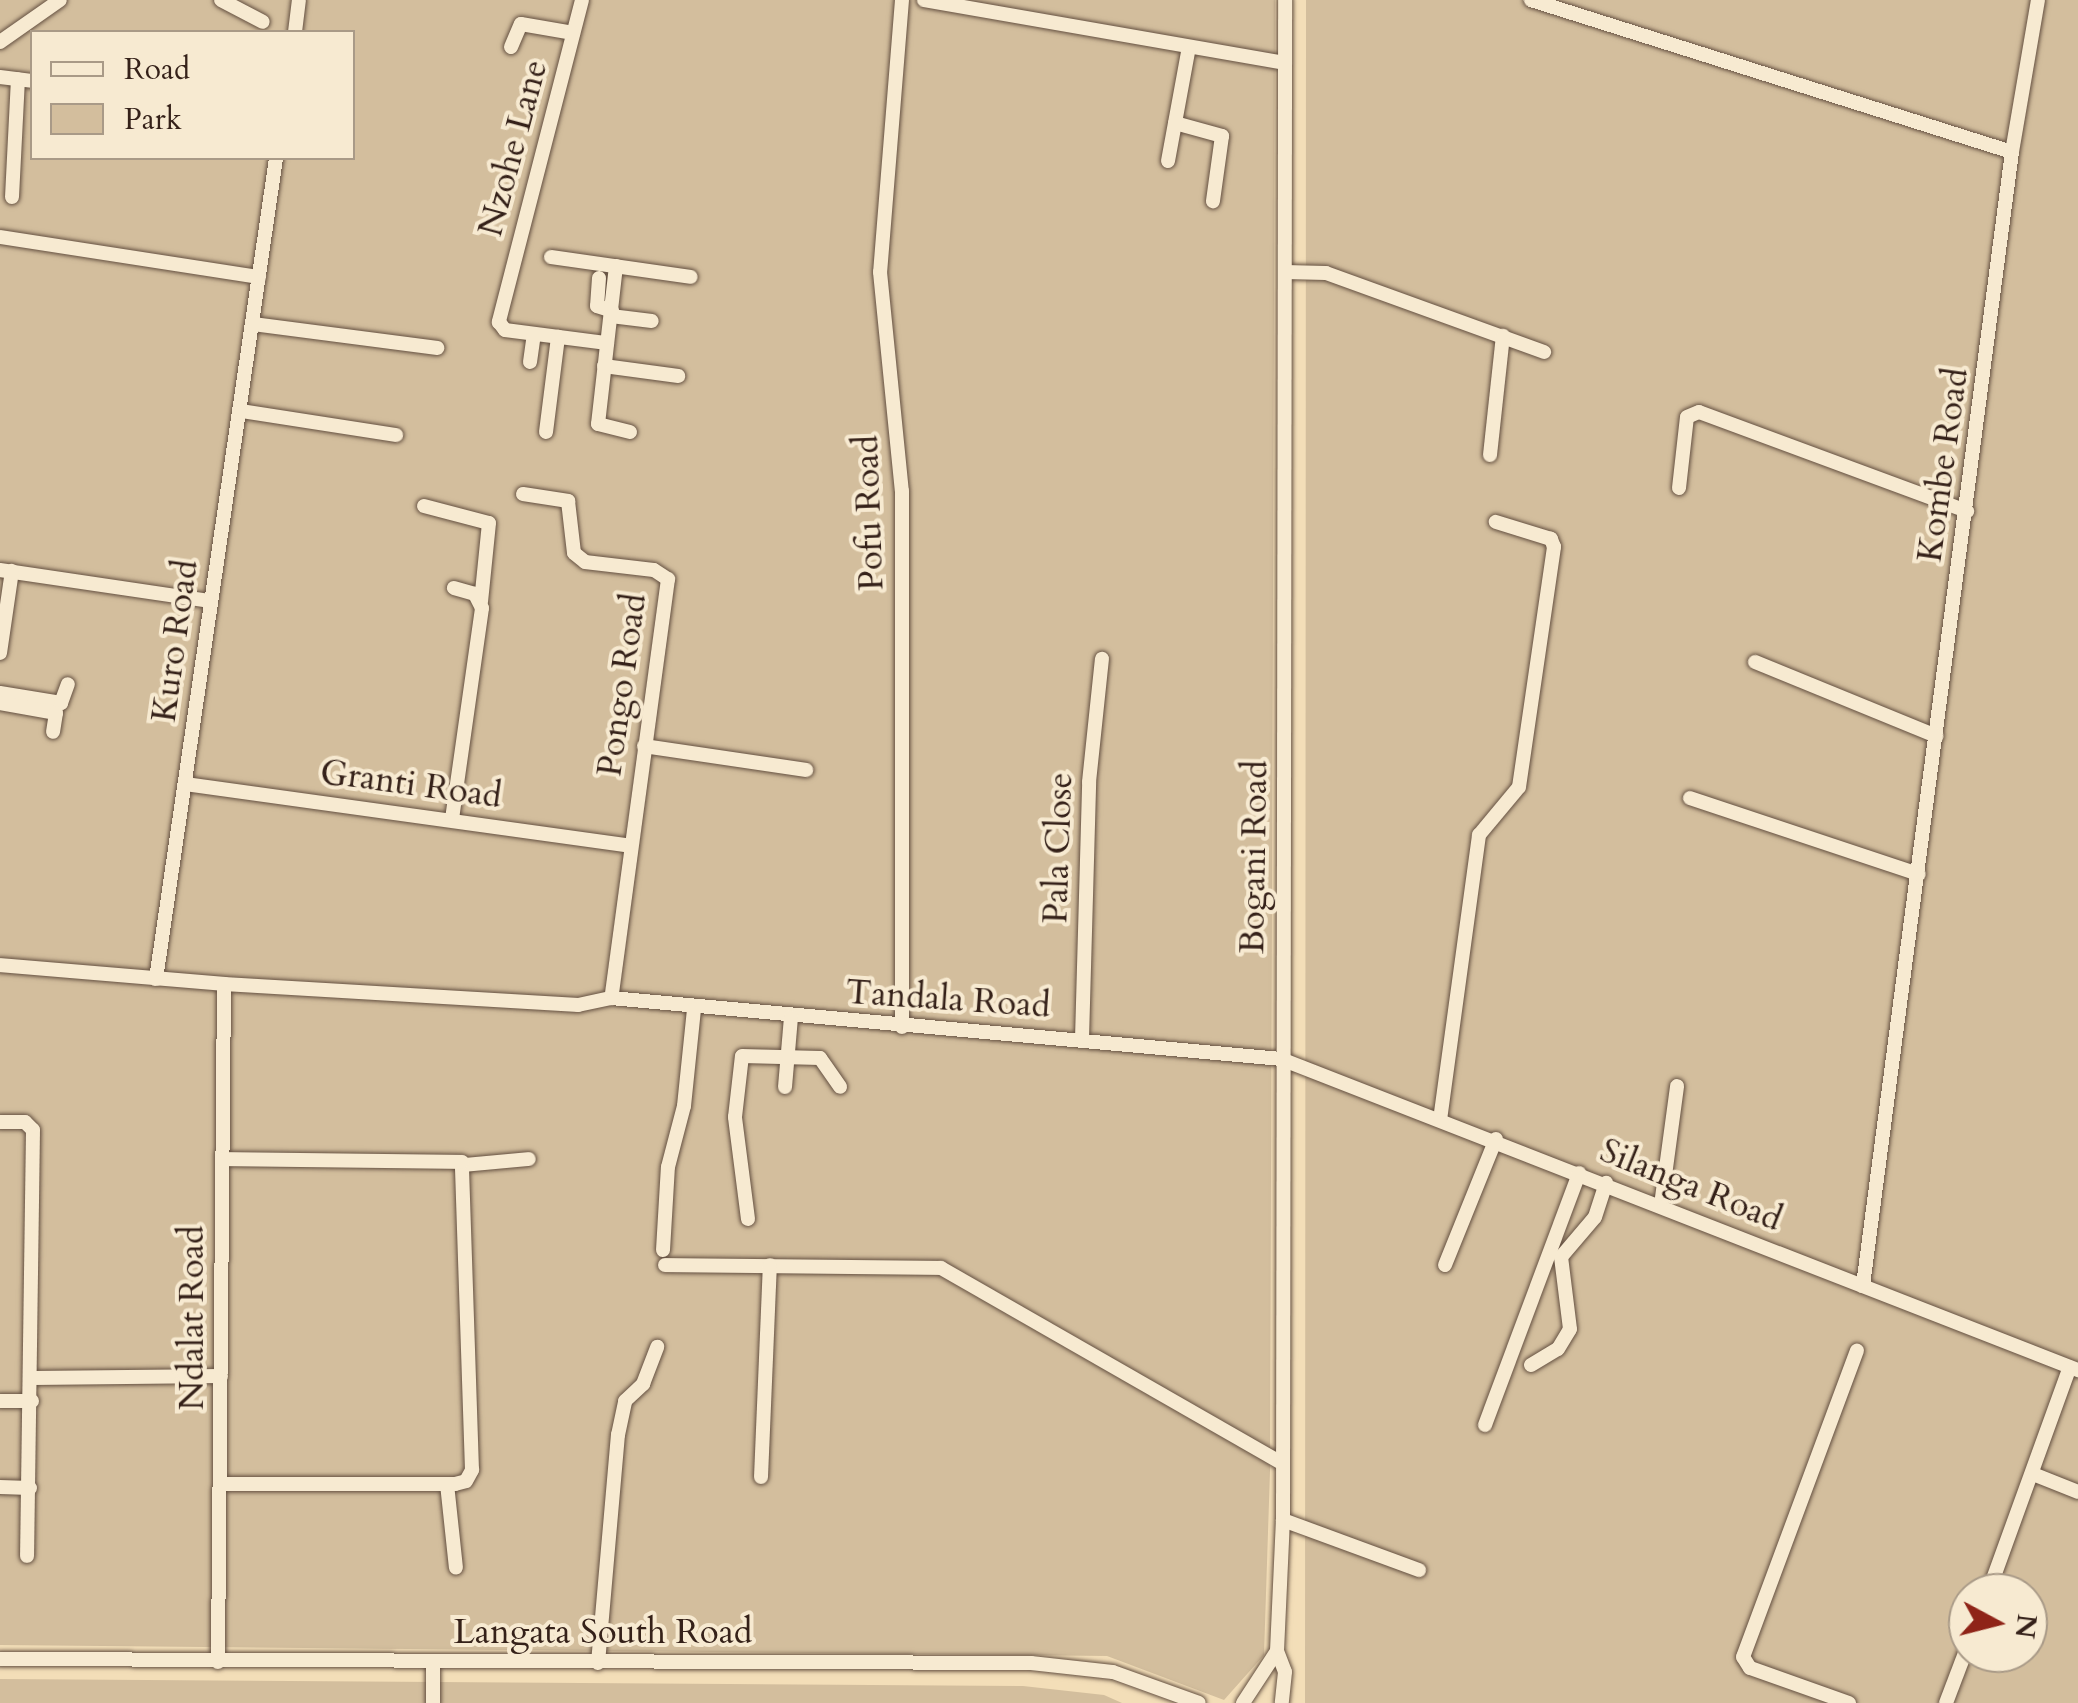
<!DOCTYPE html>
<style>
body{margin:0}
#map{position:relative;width:2078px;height:1703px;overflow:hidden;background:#f3deb8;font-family:Cardo,serif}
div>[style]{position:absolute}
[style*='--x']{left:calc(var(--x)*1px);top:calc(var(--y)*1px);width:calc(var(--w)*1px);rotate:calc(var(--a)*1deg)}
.green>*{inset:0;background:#d3be9d}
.roads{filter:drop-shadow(0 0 2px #645041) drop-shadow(0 0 2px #645041)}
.minor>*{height:14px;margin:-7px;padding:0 7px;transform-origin:7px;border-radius:7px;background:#f7ead1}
span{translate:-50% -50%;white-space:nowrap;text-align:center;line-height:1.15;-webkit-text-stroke:8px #f7ead1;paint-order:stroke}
.street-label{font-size:35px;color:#352119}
.legend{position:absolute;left:30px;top:30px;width:325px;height:130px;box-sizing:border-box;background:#f7ead1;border:2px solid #a99a87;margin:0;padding:12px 18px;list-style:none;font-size:30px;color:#352119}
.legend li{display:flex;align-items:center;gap:20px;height:50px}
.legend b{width:50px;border:2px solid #a99a87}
.north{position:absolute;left:1948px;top:1573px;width:100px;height:100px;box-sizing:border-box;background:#f7ead1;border:2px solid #a99a87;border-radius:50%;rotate:97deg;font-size:28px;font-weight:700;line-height:40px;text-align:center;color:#352119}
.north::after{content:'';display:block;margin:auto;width:35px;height:45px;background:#8f2418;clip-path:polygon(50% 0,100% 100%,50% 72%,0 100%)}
</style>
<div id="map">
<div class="green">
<i style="clip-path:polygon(evenodd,0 0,1275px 0,1270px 1471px,1264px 1655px,1224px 1700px,1107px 1656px,0 1645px,0 0,32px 32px,352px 32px,352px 158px,32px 158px,32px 32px)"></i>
<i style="clip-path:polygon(evenodd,1306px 0,2078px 0,2078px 1703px,1305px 1703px,1306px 0,1968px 1593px,2028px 1593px,2028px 1653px,1968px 1653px,1968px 1593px)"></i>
<i style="clip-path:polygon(0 1679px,1023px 1686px,1104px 1695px,1122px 1703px,0 1703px)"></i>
</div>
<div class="roads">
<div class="minor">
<i style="--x:221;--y:0;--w:47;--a:27.6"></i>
<i style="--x:582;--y:0;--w:333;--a:104.5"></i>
<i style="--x:499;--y:322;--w:10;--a:53"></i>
<i style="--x:505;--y:330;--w:103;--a:7.3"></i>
<i style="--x:902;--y:0;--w:273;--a:94.6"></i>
<i style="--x:880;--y:272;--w:220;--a:84.3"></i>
<i style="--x:902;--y:491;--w:536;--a:90"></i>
<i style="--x:924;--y:0;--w:366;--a:9.9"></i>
<i style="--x:1531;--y:0;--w:504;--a:17.54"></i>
<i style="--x:2012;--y:152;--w:1144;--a:97.49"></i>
<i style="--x:295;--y:32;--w:32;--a:-83"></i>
<i style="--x:0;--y:42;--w:73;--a:-35"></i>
<i style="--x:511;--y:47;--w:25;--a:-67"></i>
<i style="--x:521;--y:24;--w:53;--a:9.8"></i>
<i style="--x:0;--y:77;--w:32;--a:7"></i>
<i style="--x:1175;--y:123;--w:49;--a:15.5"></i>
<i style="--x:1222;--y:136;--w:66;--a:97.9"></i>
<i style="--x:2012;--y:152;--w:154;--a:-80.3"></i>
<i style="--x:1168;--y:161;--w:116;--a:-79.6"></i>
<i style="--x:12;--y:197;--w:118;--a:-87.1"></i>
<i style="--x:0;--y:237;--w:262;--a:8.8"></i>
<i style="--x:551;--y:257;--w:141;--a:8.1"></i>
<i style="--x:616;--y:266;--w:159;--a:96.5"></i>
<i style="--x:598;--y:424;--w:33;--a:14"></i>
<i style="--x:1285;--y:272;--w:41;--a:1.4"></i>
<i style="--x:1326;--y:273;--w:232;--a:19.9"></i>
<i style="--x:599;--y:278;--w:28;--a:94"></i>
<i style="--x:597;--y:306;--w:16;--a:18"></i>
<i style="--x:611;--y:316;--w:41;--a:7"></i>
<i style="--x:253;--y:324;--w:186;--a:7.4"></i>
<i style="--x:530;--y:362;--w:28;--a:-82"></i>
<i style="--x:604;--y:366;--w:75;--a:7.7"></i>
<i style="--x:241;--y:411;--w:157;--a:8.8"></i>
<i style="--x:546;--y:432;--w:96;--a:-82.8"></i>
<i style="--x:1490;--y:455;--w:120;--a:-83.8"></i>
<i style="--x:1679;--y:488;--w:71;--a:-83.6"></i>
<i style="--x:1687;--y:417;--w:13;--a:-23"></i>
<i style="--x:1699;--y:412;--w:286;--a:20.3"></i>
<i style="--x:523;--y:494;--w:46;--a:8.8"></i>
<i style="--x:568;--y:501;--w:52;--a:83.4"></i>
<i style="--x:574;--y:553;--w:14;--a:39"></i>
<i style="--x:585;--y:562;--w:69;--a:6.6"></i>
<i style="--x:654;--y:570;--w:17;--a:33"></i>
<i style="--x:668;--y:579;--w:423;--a:97.7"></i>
<i style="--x:424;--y:506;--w:67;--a:14.7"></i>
<i style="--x:489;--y:523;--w:79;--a:95.8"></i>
<i style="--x:0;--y:570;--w:213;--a:8.4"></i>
<i style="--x:0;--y:653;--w:83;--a:-81.7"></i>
<i style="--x:1755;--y:662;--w:196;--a:22.2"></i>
<i style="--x:0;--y:693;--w:62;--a:9.3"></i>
<i style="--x:61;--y:703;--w:20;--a:-70"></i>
<i style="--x:0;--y:703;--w:57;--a:10.1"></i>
<i style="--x:56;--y:713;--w:19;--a:99"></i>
<i style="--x:644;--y:746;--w:164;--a:8.4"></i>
<i style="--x:185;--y:784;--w:448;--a:7.9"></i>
<i style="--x:1690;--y:798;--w:241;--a:18.4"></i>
<i style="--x:452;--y:819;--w:213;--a:-81.9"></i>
<i style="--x:482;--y:608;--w:16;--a:-117"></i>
<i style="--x:475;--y:594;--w:22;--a:-164"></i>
<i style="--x:0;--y:965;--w:225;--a:4.8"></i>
<i style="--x:224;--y:984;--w:678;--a:90.51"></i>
<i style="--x:156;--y:979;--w:830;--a:-81.68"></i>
<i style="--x:224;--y:984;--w:355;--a:3.4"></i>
<i style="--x:578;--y:1005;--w:34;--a:-12"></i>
<i style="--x:611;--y:998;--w:673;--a:5.2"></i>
<i style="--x:1281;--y:1059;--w:856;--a:21.32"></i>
<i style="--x:1082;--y:1039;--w:257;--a:-88.4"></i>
<i style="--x:1089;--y:782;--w:124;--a:-84"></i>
<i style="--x:785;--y:1087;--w:70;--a:-85.1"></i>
<i style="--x:1440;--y:1120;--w:288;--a:-82.2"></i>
<i style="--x:1479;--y:835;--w:62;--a:-50.2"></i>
<i style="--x:1519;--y:787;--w:243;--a:-81.7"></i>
<i style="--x:1554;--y:547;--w:9;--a:-111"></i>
<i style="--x:1551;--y:539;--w:58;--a:-162.8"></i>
<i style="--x:0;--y:1122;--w:25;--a:0"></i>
<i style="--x:25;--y:1122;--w:11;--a:45"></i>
<i style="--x:33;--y:1130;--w:426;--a:90.8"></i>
<i style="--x:464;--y:1165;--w:65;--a:-5.3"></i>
<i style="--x:1661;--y:1205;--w:120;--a:-82.3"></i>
<i style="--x:748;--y:1219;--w:103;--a:-97.3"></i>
<i style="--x:735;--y:1117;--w:61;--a:-83.5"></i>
<i style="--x:742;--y:1056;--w:78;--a:1.5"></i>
<i style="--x:820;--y:1058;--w:35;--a:55"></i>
<i style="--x:663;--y:1250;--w:83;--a:-86.6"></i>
<i style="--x:668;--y:1167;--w:63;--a:-75.3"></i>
<i style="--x:684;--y:1106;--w:97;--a:-84.1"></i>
<i style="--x:665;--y:1265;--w:276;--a:0.6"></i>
<i style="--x:941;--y:1268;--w:393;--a:29.8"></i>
<i style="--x:1445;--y:1265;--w:136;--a:-68"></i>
<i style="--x:1531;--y:1365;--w:31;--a:-31"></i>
<i style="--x:1558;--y:1349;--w:23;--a:-59"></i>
<i style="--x:1570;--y:1329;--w:73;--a:-97.1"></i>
<i style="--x:1561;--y:1257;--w:52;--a:-49.6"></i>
<i style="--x:1595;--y:1217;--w:36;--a:-72"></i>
<i style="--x:33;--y:1378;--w:188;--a:-0.6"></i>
<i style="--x:0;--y:1401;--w:32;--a:0"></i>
<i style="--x:1485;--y:1425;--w:269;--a:-69.5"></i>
<i style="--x:2033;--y:1474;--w:48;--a:21.8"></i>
<i style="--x:761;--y:1477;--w:212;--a:-87.6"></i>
<i style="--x:222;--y:1484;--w:233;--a:0"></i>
<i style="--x:455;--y:1484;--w:11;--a:-15"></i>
<i style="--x:466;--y:1481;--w:13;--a:-61"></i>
<i style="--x:472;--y:1470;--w:308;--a:-91.9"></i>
<i style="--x:462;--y:1162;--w:239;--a:-179.3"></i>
<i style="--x:447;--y:1484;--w:84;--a:83.9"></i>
<i style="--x:0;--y:1487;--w:30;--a:2"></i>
<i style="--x:1283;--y:1520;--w:145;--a:20.2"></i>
<i style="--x:1988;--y:1593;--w:240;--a:-70.1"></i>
<i style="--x:1277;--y:1651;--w:22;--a:69"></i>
<i style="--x:1285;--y:1672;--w:31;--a:96"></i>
<i style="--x:0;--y:1659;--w:1031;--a:0.22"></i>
<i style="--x:1031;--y:1663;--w:82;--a:6.3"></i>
<i style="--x:1113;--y:1672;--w:91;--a:19.8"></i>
<i style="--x:433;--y:1661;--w:42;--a:90"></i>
<i style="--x:598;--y:1663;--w:229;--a:-85"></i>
<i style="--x:618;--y:1435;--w:35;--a:-78"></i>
<i style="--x:625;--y:1401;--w:25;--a:-43"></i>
<i style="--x:643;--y:1384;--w:40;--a:-69"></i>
<i style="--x:1243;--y:1703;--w:62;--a:-56.8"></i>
<i style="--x:1277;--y:1651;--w:131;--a:-87.4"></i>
<i style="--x:1283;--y:1520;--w:1520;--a:-89.92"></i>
<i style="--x:1849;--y:1703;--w:105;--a:-160.5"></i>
<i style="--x:1750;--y:1668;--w:13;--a:-122"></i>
<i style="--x:1743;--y:1657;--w:327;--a:-69.6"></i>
<i style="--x:1946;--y:1703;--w:62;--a:-69.2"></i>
</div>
</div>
<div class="street-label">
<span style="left:513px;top:148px;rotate:-75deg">Nzohe Lane</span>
<span style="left:1943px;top:465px;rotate:-82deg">Kombe Road</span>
<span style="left:869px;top:513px;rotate:-92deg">Pofu Road</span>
<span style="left:175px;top:641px;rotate:-82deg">Kuro Road</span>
<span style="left:622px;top:685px;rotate:-82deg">Pongo Road</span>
<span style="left:411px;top:784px;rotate:8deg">Granti Road</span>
<span style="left:1058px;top:848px;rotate:-88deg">Pala Close</span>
<span style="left:1254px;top:857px;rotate:-89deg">Bogani Road</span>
<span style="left:948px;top:999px;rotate:4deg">Tandala Road</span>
<span style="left:1691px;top:1185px;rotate:22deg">Silanga Road</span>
<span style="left:192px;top:1318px;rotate:-90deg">Ndalat Road</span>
<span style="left:603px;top:1632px">Langata South Road</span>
</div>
<ul class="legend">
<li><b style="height:12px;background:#f7ead1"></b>Road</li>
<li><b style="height:28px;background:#d3be9d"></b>Park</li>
</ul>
<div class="north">N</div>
</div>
